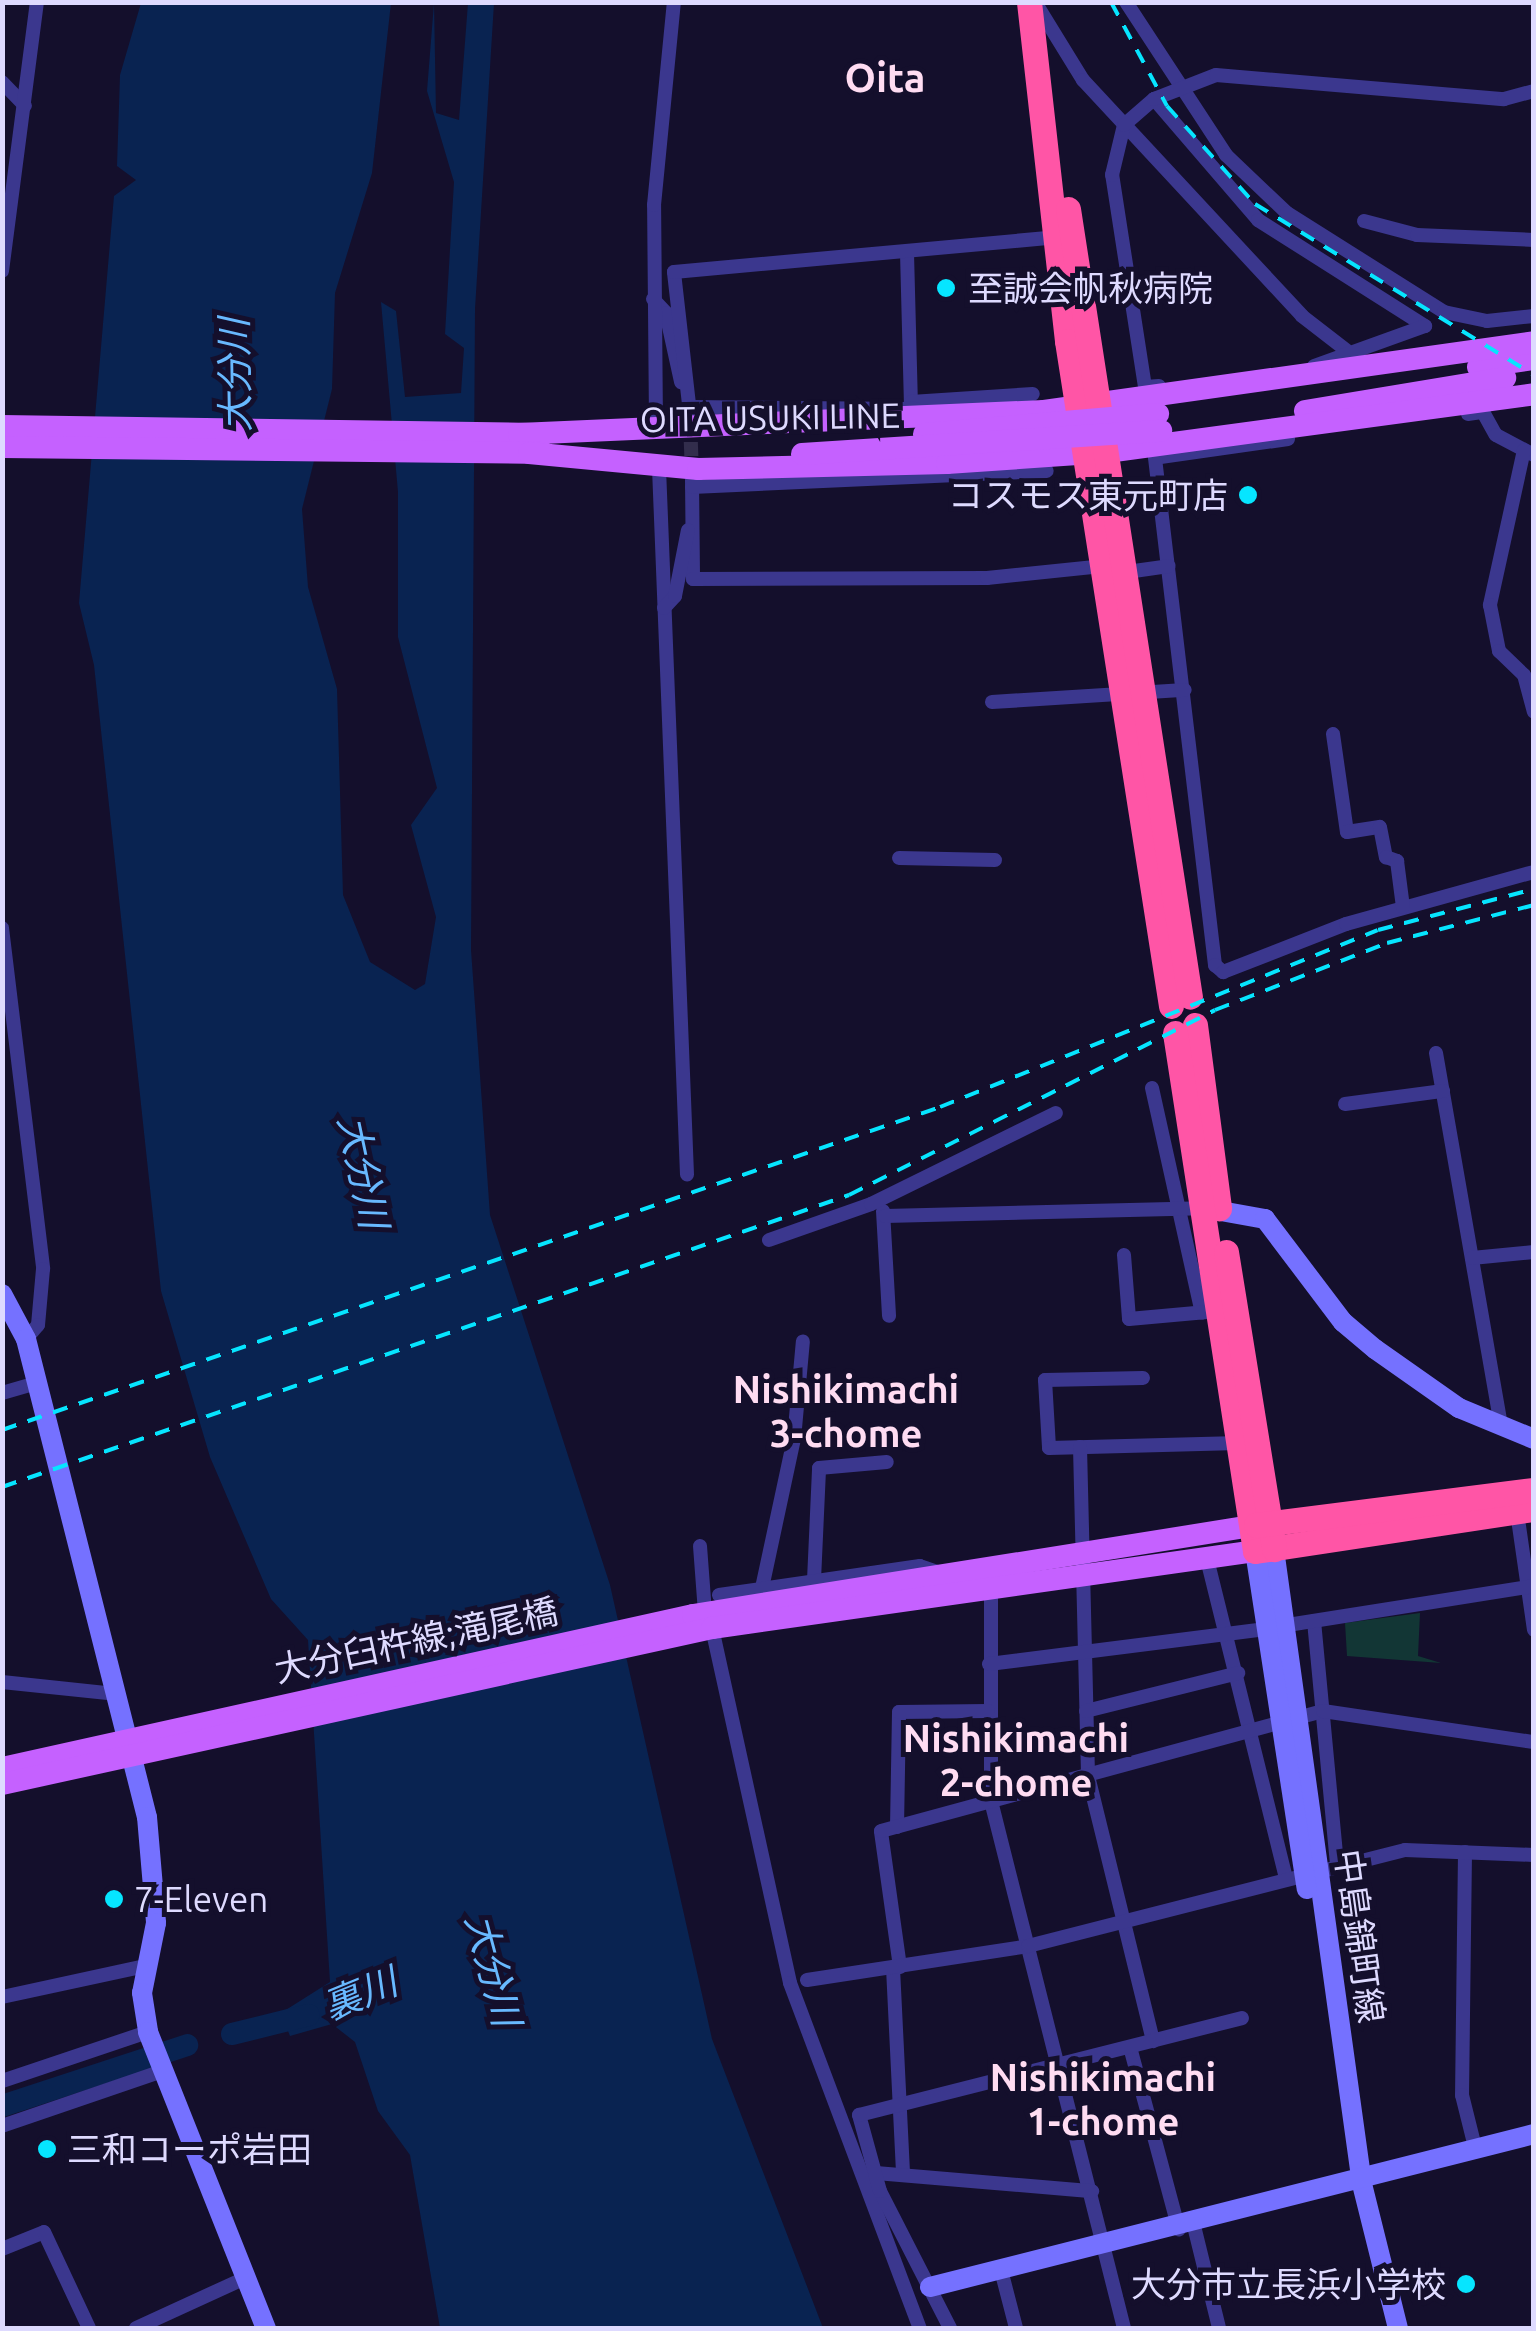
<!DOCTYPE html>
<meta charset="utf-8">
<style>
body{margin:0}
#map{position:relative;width:1536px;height:2331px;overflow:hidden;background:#140f2c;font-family:Ubuntu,"Noto Sans JP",sans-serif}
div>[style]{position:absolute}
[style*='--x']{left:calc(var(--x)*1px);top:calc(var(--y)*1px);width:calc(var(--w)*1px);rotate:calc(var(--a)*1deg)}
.green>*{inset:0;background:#123635}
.water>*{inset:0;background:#092351}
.river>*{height:22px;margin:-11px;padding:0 11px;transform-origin:11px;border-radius:11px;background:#092351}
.street-tunnel>*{height:14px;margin-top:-7px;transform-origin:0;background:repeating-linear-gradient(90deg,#322d4c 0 14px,transparent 0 21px)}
.street>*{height:14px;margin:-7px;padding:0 7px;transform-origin:7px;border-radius:7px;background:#3b378e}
.secondary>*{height:20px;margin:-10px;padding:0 10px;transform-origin:10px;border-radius:10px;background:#7571ff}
.primary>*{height:22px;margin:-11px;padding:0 11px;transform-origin:11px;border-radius:11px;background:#c561ff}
.highway>*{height:25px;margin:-12.5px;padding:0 12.5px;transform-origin:12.5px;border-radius:12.5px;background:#ff55a6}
.rail>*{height:4px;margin-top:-2px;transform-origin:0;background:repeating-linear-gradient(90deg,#06e5ff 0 15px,transparent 0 27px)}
.primary-bridge>*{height:22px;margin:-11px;padding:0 11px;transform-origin:11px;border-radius:11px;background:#c561ff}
.dots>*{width:28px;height:28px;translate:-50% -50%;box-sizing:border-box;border:5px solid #140f2c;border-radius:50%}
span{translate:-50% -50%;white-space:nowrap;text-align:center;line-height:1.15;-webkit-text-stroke:10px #140f2c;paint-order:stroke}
.poi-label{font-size:35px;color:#dedaff}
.left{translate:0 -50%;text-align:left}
.right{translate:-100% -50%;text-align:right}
.street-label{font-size:35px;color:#dedaff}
.water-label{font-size:38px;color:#68b9ff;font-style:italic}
.neighbourhood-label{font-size:38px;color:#ffdcf2;font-weight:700}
.quarter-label{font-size:40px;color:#ffdcf2;font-weight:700}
.frame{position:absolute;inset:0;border:5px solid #dedaff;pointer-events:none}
</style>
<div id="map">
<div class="green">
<i style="clip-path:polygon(1420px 1613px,1418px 1656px,1441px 1663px,1347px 1656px,1345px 1623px)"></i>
</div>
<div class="water">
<i style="clip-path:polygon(141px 3px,391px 3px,372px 173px,335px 293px,332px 389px,302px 509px,308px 587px,337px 689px,343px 895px,370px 962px,415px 990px,425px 984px,436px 917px,411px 825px,437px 788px,398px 637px,398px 492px,381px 302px,396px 311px,405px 397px,461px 393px,464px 348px,445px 334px,454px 182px,427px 91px,434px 3px,436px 113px,459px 120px,468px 3px,494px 3px,475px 309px,471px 950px,490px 1215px,610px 1585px,712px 2039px,823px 2328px,440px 2328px,410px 2155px,378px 2111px,355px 2042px,332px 2024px,290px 2036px,281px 2013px,330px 1982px,308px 1640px,271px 1599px,210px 1457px,161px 1291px,94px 665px,79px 603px,114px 196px,136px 180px,117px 166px,120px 75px)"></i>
</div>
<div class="river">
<i style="--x:232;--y:2034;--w:79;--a:-13.9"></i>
<i style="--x:2;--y:2106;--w:195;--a:-18.2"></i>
</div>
<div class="street-tunnel">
<i style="--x:690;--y:421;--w:53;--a:87.8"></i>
</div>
<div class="street">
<i style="--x:1035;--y:2;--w:92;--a:58.4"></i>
<i style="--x:1083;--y:80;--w:322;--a:47.1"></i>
<i style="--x:1302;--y:316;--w:56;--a:37.7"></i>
<i style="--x:1126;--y:2;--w:183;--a:56.8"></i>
<i style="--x:1226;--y:155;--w:84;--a:43.6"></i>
<i style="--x:1287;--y:213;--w:186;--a:32.2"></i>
<i style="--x:1444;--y:312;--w:44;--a:11.8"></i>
<i style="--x:1487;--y:321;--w:47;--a:-6.1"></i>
<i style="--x:2;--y:82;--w:33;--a:46"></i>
<i style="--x:1154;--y:99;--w:160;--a:49.3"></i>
<i style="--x:1258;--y:220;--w:198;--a:32.4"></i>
<i style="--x:1364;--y:221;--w:55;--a:14.8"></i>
<i style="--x:1417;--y:235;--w:117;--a:2.4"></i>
<i style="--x:907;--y:253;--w:149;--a:88.5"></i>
<i style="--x:911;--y:402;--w:122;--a:-3.8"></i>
<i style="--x:2;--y:271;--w:271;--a:-82.6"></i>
<i style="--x:653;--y:299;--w:19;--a:47"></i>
<i style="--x:666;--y:313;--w:71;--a:77.7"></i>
<i style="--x:1314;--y:366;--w:118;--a:-19.8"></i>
<i style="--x:1159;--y:386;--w:14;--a:176"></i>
<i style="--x:1145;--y:387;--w:215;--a:-98.8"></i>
<i style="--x:1112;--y:175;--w:51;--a:-76.5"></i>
<i style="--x:1124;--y:125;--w:40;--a:-41"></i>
<i style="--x:1154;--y:99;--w:66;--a:-21.2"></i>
<i style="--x:1216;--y:75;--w:289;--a:4.8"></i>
<i style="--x:1504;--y:99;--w:31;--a:-15"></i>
<i style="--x:690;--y:407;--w:226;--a:0.5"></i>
<i style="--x:690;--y:413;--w:142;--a:-96.5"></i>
<i style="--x:674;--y:272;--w:383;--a:-5.2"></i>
<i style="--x:1468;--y:414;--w:15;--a:-8"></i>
<i style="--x:1483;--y:412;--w:26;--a:61"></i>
<i style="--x:1496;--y:435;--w:43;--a:27.8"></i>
<i style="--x:656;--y:424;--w:219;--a:-90.5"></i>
<i style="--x:654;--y:205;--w:204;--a:-84.4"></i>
<i style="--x:1288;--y:439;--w:134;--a:171.9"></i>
<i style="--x:1155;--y:458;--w:511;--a:83.25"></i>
<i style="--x:1215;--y:965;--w:11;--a:41"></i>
<i style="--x:1223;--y:972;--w:132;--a:-21.3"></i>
<i style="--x:1346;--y:924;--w:195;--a:-15.5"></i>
<i style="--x:1524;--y:450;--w:159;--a:102.4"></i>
<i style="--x:1490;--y:605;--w:47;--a:78.9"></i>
<i style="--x:1499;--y:651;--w:35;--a:44"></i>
<i style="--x:1524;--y:675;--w:38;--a:75"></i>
<i style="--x:659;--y:468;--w:707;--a:87.73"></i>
<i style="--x:692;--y:480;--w:99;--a:89.4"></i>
<i style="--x:693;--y:579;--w:294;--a:-0.2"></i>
<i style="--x:987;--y:578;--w:118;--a:-5.9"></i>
<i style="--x:692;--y:487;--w:355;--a:-2.6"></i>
<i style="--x:1127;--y:572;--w:42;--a:-8.1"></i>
<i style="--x:664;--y:608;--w:16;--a:-47"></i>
<i style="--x:675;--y:596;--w:67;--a:-78.9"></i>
<i style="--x:992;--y:702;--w:193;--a:-3.6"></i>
<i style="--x:1333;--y:734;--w:99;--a:81.9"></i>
<i style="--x:1347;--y:832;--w:33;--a:-9"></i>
<i style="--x:1380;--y:827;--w:31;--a:79"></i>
<i style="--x:1386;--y:857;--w:12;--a:20"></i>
<i style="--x:1397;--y:861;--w:46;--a:82.6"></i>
<i style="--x:899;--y:858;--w:96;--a:1.2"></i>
<i style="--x:2;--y:928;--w:343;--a:83.1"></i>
<i style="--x:43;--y:1269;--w:56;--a:95.1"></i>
<i style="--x:38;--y:1325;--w:18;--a:131"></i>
<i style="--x:1436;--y:1053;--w:378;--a:80.1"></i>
<i style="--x:1152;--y:1088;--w:230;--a:77.5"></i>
<i style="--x:1345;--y:1104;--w:99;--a:-7.6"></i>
<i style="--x:883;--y:1211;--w:105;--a:86.7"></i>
<i style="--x:885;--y:1216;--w:317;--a:-1.4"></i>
<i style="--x:769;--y:1240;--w:108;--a:-19.4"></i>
<i style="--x:871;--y:1204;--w:206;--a:-26.2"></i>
<i style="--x:1124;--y:1255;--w:64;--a:85.5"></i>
<i style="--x:1129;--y:1319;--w:78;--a:-5.1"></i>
<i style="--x:1472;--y:1258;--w:62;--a:-5.5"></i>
<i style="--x:1143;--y:1378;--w:98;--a:178.8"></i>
<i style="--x:1045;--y:1380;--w:68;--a:86.6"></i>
<i style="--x:1049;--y:1448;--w:190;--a:-1.5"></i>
<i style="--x:2;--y:1393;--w:36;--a:-16"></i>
<i style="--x:1080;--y:1447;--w:329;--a:88.6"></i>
<i style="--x:1088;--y:1776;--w:273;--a:76.2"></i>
<i style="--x:1517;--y:1512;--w:119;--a:81.8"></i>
<i style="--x:700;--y:1546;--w:67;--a:85.7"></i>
<i style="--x:1207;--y:1559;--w:329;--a:76.1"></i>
<i style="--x:814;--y:1580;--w:112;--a:-87.4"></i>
<i style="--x:819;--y:1468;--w:68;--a:-5"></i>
<i style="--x:762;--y:1588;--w:152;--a:-77.9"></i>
<i style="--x:794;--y:1439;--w:98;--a:-84.8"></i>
<i style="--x:991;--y:1589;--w:212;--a:90"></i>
<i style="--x:991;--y:1801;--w:544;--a:75.84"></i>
<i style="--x:719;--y:1595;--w:203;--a:-8.2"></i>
<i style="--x:920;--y:1566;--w:21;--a:19"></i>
<i style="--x:1314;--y:1621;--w:243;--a:84.6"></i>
<i style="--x:1294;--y:1624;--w:243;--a:-9"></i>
<i style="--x:712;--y:1628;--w:363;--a:77.6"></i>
<i style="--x:790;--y:1983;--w:369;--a:69.4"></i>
<i style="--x:989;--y:1664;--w:271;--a:-7.2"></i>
<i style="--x:2;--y:1682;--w:116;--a:6"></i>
<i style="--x:1086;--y:1711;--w:157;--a:-14"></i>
<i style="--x:897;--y:1827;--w:115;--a:-89"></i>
<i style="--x:899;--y:1712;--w:89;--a:-0.6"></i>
<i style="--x:1465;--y:1852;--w:243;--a:90.7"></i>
<i style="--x:1462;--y:2095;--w:58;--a:76"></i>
<i style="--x:900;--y:1967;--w:137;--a:-98"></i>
<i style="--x:881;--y:1831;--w:458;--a:-15.2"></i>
<i style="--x:1323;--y:1711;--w:213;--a:8.4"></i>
<i style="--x:893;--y:1968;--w:202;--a:87.2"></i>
<i style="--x:807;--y:1980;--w:224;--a:-8.7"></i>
<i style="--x:1028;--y:1946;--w:389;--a:-14.3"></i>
<i style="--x:1405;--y:1850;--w:129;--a:2.2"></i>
<i style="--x:2;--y:1997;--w:146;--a:-12.2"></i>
<i style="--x:1130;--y:2047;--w:189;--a:75"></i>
<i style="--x:2;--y:2081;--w:154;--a:-18.6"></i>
<i style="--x:2;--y:2126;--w:170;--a:-18.9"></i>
<i style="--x:876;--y:2173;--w:217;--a:4.8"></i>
<i style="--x:1194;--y:2226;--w:105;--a:76.2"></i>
<i style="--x:2;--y:2249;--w:45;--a:-22"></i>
<i style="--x:44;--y:2232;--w:106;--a:64.9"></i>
<i style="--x:1001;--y:2270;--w:60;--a:75.5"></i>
<i style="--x:136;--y:2328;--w:120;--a:-24.6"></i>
<i style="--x:950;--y:2328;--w:154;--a:-117.1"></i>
<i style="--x:880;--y:2191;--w:79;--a:-105.4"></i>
<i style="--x:859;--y:2115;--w:395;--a:-14.2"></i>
</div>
<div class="secondary">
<i style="--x:1204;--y:1208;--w:62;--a:10.2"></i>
<i style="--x:1265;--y:1219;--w:129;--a:52.9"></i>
<i style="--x:1343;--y:1322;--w:42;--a:40.2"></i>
<i style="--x:1375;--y:1349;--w:103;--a:35.1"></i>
<i style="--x:1459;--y:1408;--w:81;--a:22.5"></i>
<i style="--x:2;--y:1294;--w:51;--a:61.9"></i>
<i style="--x:26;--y:1339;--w:493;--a:75.8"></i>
<i style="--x:147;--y:1817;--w:106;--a:85.1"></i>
<i style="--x:156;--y:1923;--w:71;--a:101.3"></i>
<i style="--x:142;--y:1993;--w:39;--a:81"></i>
<i style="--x:148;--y:2032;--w:319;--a:68.3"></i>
<i style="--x:1274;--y:1549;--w:641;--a:82.11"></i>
<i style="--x:1362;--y:2184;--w:148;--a:76"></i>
<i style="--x:1255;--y:1551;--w:342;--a:81.3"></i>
<i style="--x:930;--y:2287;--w:623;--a:-14.21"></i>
</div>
<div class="primary">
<i style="--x:1478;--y:367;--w:57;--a:-8.1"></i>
<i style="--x:1305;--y:411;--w:203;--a:-9.4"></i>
<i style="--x:2;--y:426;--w:532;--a:0.86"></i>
<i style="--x:519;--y:434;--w:526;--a:-2.51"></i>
<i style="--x:1044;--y:411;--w:495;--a:-8"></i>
<i style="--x:2;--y:447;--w:542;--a:0.63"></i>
<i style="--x:529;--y:453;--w:170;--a:5.4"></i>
<i style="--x:698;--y:469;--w:249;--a:-1.4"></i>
<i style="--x:947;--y:463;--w:160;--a:-3.9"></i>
<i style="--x:1107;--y:452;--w:431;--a:-7.7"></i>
<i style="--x:2;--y:1768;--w:708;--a:-12.48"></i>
<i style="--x:693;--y:1615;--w:566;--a:-9.05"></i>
<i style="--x:2;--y:1784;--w:727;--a:-12.39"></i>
<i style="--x:712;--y:1628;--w:548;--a:-8.07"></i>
</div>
<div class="highway">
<i style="--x:1029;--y:2;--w:341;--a:83.6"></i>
<i style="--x:1067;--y:341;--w:673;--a:81.11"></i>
<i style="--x:1068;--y:209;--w:797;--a:81.2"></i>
<i style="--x:1195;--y:1025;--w:185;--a:82.5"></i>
<i style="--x:1175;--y:1033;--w:524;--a:81.22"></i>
<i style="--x:1255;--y:1551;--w:282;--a:-8.6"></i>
<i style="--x:1226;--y:1252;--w:301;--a:80.8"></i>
<i style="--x:1256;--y:1525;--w:280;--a:-7.2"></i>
</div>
<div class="rail">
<i style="--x:1111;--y:2;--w:118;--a:61.7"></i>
<i style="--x:1167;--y:106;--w:132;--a:48.1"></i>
<i style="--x:1255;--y:204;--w:327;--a:31.5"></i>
<i style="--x:2;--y:1430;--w:992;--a:-19"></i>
<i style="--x:940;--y:1107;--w:472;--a:-22"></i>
<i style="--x:1378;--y:930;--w:161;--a:-14.7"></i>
<i style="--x:2;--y:1487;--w:896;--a:-19.02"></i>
<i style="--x:849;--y:1195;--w:410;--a:-26.8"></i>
<i style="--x:1215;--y:1010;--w:185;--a:-21.3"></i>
<i style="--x:1387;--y:943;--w:152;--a:-14.5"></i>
</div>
<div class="primary-bridge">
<i style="--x:924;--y:434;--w:235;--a:-4.9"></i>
<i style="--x:802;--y:454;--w:360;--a:-3.7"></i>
</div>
<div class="dots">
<i style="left:946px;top:288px;background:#06e5ff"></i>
<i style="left:1248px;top:495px;background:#06e5ff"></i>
<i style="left:114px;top:1899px;background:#06e5ff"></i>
<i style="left:47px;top:2149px;background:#06e5ff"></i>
<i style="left:1466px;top:2284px;background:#06e5ff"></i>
</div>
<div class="poi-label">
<span class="left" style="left:968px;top:288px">至誠会帆秋病院</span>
<span class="right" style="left:1228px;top:495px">コスモス東元町店</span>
<span class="left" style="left:134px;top:1899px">7-Eleven</span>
<span class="left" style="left:67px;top:2149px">三和コーポ岩田</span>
<span class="right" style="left:1446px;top:2284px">大分市立長浜小学校</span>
</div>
<div class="street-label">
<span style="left:770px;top:417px;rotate:-1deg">OITA USUKI LINE</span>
<span style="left:416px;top:1640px;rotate:-12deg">大分臼杵線;滝尾橋</span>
<span style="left:1360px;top:1936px;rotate:82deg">中島錦町線</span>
</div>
<div class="water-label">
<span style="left:235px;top:375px;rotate:-91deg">大分川</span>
<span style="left:363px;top:1172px;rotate:78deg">大分川</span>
<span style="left:493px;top:1970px;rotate:75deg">大分川</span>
<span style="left:360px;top:1994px;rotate:-22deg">裏川</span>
</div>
<div class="neighbourhood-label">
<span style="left:846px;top:1412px">Nishikimachi<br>3-chome</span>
<span style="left:1016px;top:1761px">Nishikimachi<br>2-chome</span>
<span style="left:1103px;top:2100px">Nishikimachi<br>1-chome</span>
</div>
<div class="quarter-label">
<span style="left:885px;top:78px">Oita</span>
</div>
<div class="frame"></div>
</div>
